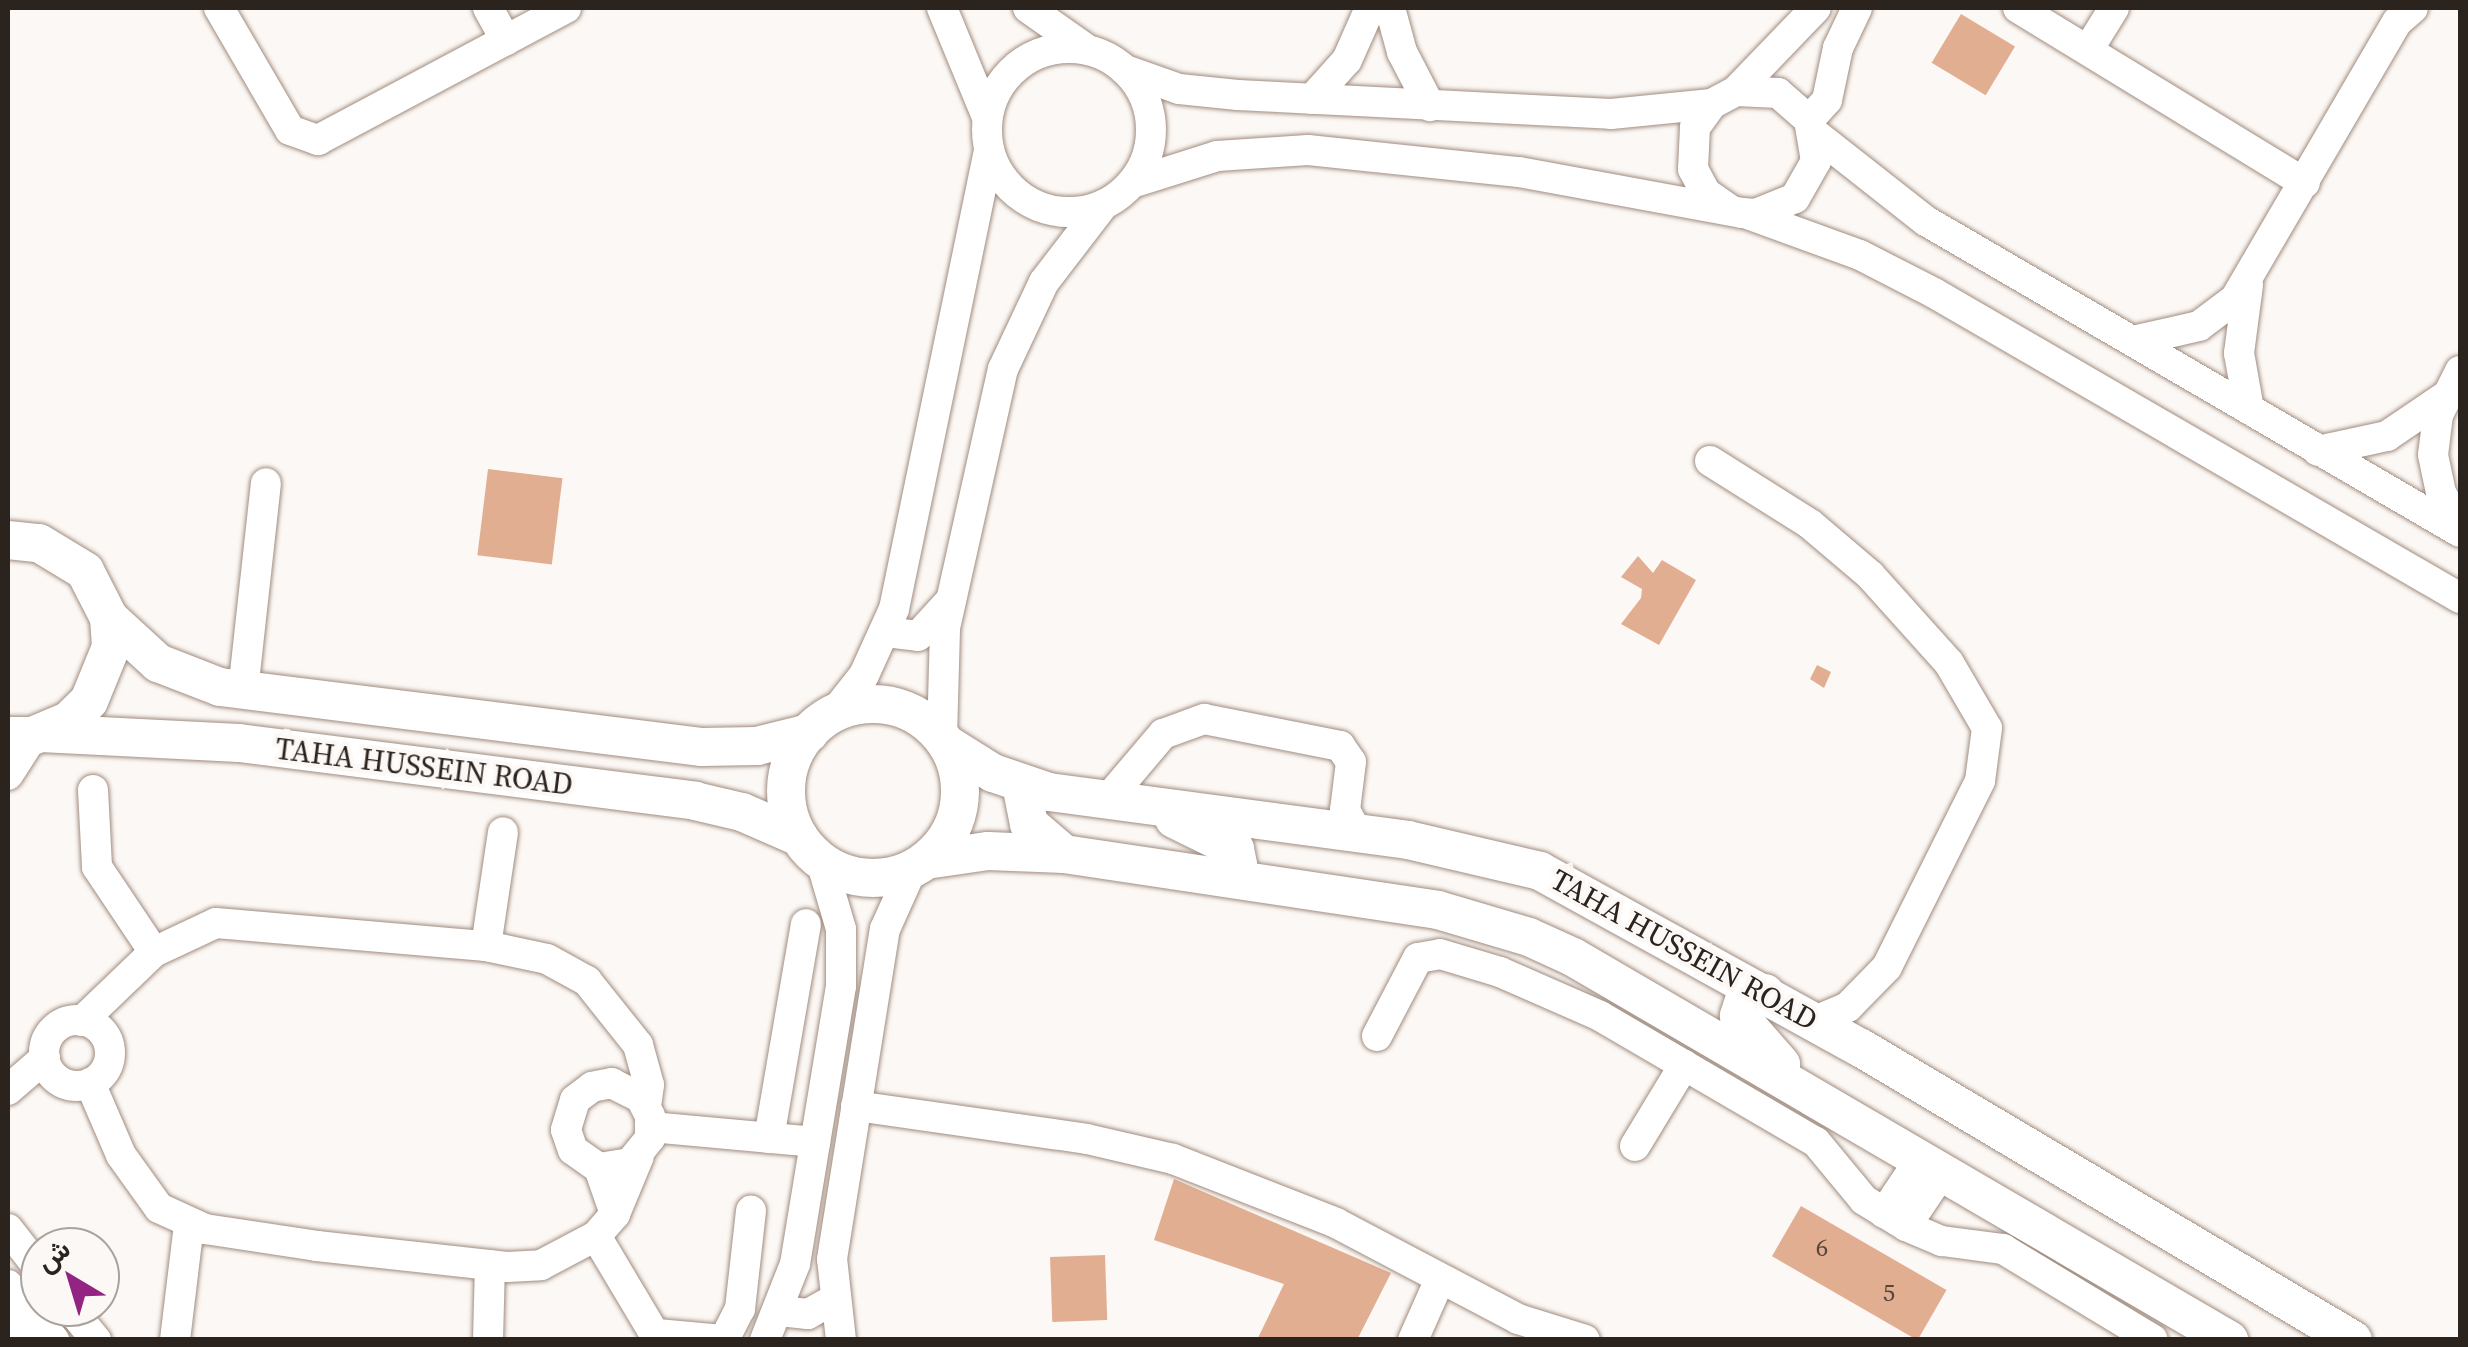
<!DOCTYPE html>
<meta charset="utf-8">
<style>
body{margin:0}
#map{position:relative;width:2468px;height:1347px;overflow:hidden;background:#fcf8f5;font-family:"Source Serif 4",Vazirmatn,serif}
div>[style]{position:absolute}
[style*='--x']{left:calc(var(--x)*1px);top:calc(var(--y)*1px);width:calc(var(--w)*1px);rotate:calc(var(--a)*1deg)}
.building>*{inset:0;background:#e1ae91;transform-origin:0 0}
.roads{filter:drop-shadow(0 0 2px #a08c7f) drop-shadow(0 0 2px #a08c7f)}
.minor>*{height:30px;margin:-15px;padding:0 15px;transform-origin:15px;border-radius:15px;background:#fff}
.minor>.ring{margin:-15px;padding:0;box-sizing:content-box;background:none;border:30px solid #fff;border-radius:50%}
.major>*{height:38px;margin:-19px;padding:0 19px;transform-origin:19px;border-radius:19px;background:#fff}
.major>.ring{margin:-19px;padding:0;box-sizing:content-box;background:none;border:38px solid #fff;border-radius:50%}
span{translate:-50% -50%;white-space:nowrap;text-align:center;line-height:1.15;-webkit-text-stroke:8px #fcf8f5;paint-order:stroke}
.number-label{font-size:25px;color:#58463b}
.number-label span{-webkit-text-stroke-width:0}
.street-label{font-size:30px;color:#2b231e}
.frame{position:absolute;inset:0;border:10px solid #2b231e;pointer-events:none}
.north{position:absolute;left:20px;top:1227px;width:100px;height:100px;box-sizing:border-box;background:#fcf8f5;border:2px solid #a8a39f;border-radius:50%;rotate:322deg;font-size:28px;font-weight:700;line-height:40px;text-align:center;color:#2b231e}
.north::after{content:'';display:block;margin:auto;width:35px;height:45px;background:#932484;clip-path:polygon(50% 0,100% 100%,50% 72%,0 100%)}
</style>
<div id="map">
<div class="building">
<i style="left:1961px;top:14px;width:63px;height:57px;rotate:31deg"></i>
<i style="left:488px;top:469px;width:75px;height:87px;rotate:7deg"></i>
<i style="clip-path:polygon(1638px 556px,1653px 573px,1662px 560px,1696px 580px,1659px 645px,1621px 624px,1641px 598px,1642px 589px,1621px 577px)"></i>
<i style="clip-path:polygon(1817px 665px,1831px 672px,1824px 688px,1810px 679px)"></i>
<i style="clip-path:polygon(1174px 1179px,1391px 1273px,1357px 1340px,1257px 1340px,1284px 1284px,1154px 1240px)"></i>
<i style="left:1801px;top:1206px;width:168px;height:58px;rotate:30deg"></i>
<i style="left:1105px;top:1255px;width:65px;height:55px;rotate:88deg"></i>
</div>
<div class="roads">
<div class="minor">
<i style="--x:219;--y:8;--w:141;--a:59.8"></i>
<i style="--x:290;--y:130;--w:30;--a:20"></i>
<i style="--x:318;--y:140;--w:281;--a:-28"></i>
<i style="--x:488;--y:8;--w:37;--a:61"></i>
<i style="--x:942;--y:8;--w:118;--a:67.6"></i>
<i style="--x:1028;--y:8;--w:70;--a:35.1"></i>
<i style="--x:1390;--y:8;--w:46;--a:74.7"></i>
<i style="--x:1402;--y:52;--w:61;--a:62.6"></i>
<i style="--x:2018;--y:8;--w:336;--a:31.4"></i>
<i class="ring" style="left:987px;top:48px;width:134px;height:134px"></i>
<i style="--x:2088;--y:50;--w:49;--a:-58.2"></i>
<i style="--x:1125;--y:70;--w:57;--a:19.4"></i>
<i style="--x:1179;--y:89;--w:59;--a:5.8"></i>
<i style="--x:1238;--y:95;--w:373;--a:2.9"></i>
<i style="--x:1611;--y:114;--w:101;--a:-5.7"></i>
<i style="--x:1736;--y:91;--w:115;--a:-46.1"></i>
<i style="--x:1312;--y:99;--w:52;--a:-48.1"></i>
<i style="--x:1347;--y:60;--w:57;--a:-66.1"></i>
<i style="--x:1809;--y:120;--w:27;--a:-48"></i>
<i style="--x:1827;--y:100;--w:53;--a:-78.1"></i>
<i style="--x:1838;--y:48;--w:44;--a:-64.6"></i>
<i style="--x:1814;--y:133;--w:142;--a:38.2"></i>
<i style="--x:1926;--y:221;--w:618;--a:30.22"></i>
<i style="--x:1132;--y:183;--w:89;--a:-17.6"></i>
<i style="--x:1217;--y:156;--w:91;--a:-3.8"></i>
<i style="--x:1308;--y:150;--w:212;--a:6"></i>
<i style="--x:1519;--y:172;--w:227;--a:10.4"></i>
<i style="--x:1742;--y:213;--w:14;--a:4"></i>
<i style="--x:1756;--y:214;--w:42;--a:-22.3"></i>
<i style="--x:1795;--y:198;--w:43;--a:-60.4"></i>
<i style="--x:1816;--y:161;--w:42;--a:-99.7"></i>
<i style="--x:1809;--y:120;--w:41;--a:-138.9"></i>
<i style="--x:1778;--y:93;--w:42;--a:-177.3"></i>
<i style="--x:1736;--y:91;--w:27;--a:152"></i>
<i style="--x:1712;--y:104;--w:29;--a:126"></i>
<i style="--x:1695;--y:127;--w:42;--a:92.7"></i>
<i style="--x:1693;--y:169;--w:27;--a:62"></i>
<i style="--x:1706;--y:193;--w:28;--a:35"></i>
<i style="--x:1750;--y:215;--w:117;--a:20"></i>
<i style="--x:1860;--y:255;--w:83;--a:27.2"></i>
<i style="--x:1934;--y:293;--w:608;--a:30.11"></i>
<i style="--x:2248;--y:285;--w:69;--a:97.5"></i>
<i style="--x:2239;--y:353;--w:57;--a:79.9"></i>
<i style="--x:2133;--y:341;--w:68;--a:-12.8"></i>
<i style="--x:2199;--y:326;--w:45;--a:-36.9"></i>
<i style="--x:2235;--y:299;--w:321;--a:-59.7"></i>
<i style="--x:2397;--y:22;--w:21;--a:-41"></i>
<i style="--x:2460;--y:371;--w:49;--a:116.6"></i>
<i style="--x:2438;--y:415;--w:40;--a:97.1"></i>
<i style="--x:2433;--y:455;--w:39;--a:78"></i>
<i style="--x:2441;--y:493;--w:38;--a:60"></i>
<i style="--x:2318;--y:451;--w:71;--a:-12.3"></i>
<i style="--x:2387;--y:436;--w:71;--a:-34.1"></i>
<i style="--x:1710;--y:461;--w:118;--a:32.2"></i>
<i style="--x:1810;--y:524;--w:79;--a:40.4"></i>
<i style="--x:1870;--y:575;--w:118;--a:48.1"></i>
<i style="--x:1949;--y:663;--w:75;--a:59.7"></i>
<i style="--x:1987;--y:728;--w:53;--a:97.5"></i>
<i style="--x:1980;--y:781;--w:208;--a:116.6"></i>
<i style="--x:1887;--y:967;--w:56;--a:134.3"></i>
<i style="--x:1848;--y:1007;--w:36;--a:157"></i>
<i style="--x:886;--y:632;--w:32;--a:7"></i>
<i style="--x:918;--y:636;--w:47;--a:-47.6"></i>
<i style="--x:243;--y:691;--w:209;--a:-83.7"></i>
<i style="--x:834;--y:713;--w:48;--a:-51.7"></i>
<i style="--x:864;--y:675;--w:72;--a:-65.6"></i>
<i style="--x:894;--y:609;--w:467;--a:-78.3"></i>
<i style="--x:942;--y:737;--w:109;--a:-88.4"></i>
<i style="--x:945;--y:628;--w:265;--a:-77.4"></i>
<i style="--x:1003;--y:369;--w:96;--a:-64.8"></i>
<i style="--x:1044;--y:282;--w:97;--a:-52.5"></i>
<i style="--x:8;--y:775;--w:46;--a:-57.3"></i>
<i style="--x:93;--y:790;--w:77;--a:87"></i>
<i style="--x:97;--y:867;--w:102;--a:56.2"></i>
<i style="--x:1107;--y:800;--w:87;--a:-49.7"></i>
<i style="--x:1163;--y:734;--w:44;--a:-20.1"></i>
<i style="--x:1204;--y:719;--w:139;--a:11.2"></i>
<i style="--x:1340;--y:746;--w:19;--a:55"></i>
<i style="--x:1351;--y:762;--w:48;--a:97.1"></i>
<i style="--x:1345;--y:810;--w:26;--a:62"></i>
<i style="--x:486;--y:946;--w:115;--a:-81.5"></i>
<i class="ring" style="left:44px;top:1020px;width:36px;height:36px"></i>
<i style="--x:82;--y:1021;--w:100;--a:-43.8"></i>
<i style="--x:154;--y:952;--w:68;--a:-25.1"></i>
<i style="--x:216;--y:923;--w:271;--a:4.9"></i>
<i style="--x:486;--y:946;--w:62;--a:12"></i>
<i style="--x:547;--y:959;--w:46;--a:28.8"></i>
<i style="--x:587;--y:981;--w:82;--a:51.4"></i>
<i style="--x:638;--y:1045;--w:41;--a:74.6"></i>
<i style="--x:649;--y:1085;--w:21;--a:98"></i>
<i style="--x:1377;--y:1036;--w:88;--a:-62.3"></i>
<i style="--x:1418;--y:958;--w:22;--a:-10"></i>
<i style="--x:1440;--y:954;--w:63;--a:16.7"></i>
<i style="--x:1500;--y:972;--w:109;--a:23.7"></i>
<i style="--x:1600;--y:1016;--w:250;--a:30.3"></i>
<i style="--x:1816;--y:1142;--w:75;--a:50.4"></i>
<i style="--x:1864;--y:1200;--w:49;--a:31.8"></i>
<i style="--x:1906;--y:1226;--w:39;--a:23"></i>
<i style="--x:1942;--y:1241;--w:62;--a:7.5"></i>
<i style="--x:2003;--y:1249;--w:175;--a:31.2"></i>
<i style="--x:90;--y:1083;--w:78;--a:66.7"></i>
<i style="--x:121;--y:1155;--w:65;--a:54.4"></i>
<i style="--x:159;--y:1208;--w:51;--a:24.5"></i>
<i style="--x:205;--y:1229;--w:113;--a:8.6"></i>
<i style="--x:317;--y:1246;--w:191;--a:6.3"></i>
<i style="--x:507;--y:1267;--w:34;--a:-3"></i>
<i style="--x:541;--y:1265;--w:62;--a:-27.8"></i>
<i style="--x:596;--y:1236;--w:29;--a:-49"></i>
<i style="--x:615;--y:1214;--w:63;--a:-67.5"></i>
<i style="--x:8;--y:1090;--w:49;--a:-40.9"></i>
<i style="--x:856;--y:1106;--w:233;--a:8.1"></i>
<i style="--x:1087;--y:1139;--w:88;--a:13.1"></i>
<i style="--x:1173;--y:1159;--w:175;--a:21.4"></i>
<i style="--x:1336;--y:1223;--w:206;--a:27.8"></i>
<i style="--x:1518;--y:1319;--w:70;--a:17.4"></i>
<i style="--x:651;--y:1127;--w:165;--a:5.2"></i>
<i style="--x:769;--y:1138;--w:217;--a:-80.2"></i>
<i style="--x:1635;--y:1146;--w:95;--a:-58.8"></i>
<i style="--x:599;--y:1168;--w:31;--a:-9"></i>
<i style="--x:630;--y:1163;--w:32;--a:-51"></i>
<i style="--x:650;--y:1138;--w:22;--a:-90"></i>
<i style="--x:650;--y:1116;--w:20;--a:-117"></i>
<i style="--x:641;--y:1098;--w:33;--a:-153"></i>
<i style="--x:612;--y:1083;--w:20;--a:169"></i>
<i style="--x:592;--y:1087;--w:21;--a:143"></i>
<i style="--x:575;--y:1100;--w:31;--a:107"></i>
<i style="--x:566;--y:1130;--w:21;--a:71"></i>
<i style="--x:573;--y:1150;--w:32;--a:35"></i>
<i style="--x:599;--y:1168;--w:49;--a:70.8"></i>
<i style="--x:1884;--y:1213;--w:63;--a:-56.1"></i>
<i style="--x:1906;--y:1226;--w:63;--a:-56.1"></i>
<i style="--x:8;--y:1229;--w:52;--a:52"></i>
<i style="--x:596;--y:1236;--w:121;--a:59.2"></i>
<i style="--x:8;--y:1285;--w:72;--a:50.1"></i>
<i style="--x:69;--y:1307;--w:43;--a:50.7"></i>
<i style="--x:779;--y:1311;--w:29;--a:6"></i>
<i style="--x:808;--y:1314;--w:31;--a:-29"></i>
<i style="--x:8;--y:1319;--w:26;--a:53"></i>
<i style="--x:657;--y:1334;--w:66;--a:5.2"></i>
<i style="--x:175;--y:1340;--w:116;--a:-83.1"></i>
<i style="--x:488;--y:1340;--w:75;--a:-88.5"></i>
<i style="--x:724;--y:1340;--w:35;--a:-63"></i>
<i style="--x:740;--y:1309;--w:99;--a:-83.6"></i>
<i style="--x:765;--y:1340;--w:82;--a:-68.5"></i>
<i style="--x:795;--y:1264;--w:282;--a:-80.6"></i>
<i style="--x:841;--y:986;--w:57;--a:-90"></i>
<i style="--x:841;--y:929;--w:71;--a:-106.4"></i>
<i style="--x:841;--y:1340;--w:81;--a:-96.3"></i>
<i style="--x:832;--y:1259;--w:334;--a:-80.9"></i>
<i style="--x:885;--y:929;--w:66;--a:-65.8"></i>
<i style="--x:1413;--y:1340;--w:67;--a:-66.1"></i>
</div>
<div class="major">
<i style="--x:8;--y:540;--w:31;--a:6"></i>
<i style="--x:39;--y:543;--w:54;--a:31.3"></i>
<i style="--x:85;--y:571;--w:53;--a:62.9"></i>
<i style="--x:109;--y:618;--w:29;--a:86"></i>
<i style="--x:111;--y:647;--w:58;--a:112.2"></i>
<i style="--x:89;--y:701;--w:29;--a:136"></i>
<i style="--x:68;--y:721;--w:38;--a:157"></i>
<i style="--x:33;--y:736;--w:25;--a:180"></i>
<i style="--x:109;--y:618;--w:67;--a:42.6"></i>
<i style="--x:158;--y:663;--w:66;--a:21.2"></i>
<i style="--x:220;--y:687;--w:486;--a:7.1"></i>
<i style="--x:702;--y:747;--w:55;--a:-1"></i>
<i style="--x:757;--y:746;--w:54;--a:-14"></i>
<i class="ring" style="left:786px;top:704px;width:136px;height:136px"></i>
<i style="--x:41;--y:733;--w:198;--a:2.9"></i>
<i style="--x:239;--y:743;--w:460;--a:7.2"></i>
<i style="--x:695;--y:801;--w:48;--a:13.2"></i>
<i style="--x:742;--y:812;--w:62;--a:23.7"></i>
<i style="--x:948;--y:745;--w:53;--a:31.9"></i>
<i style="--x:993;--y:773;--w:59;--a:18.7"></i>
<i style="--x:1049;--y:792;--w:362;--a:7.6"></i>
<i style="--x:1408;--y:840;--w:136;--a:13.2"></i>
<i style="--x:1540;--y:871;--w:367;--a:28.9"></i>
<i style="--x:1861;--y:1048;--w:572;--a:30.69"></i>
<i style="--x:1021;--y:784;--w:41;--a:78.7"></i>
<i style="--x:1029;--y:824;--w:46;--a:40.6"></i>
<i style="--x:1174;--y:819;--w:68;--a:26.2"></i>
<i style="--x:1235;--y:849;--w:16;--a:79"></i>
<i style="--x:1238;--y:865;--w:21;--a:145"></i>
<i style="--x:926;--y:860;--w:63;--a:-8.3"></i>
<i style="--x:988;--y:851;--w:76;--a:2.3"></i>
<i style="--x:1064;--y:854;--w:378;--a:8.5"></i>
<i style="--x:1438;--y:910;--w:95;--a:16.5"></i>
<i style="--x:1529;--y:937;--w:48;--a:24.4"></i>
<i style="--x:1573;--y:957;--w:760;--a:30.28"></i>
<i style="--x:1765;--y:993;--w:20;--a:169"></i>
<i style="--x:1745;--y:997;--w:20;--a:108"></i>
<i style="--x:1739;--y:1016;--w:64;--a:48.8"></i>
</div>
</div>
<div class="number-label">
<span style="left:1822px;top:1247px">6</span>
<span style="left:1889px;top:1292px">5</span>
</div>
<div class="street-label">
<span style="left:424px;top:767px;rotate:7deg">TAHA HUSSEIN ROAD</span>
<span style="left:1684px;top:950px;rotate:29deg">TAHA HUSSEIN ROAD</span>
</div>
<div class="frame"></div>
<div class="north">ش</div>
</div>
